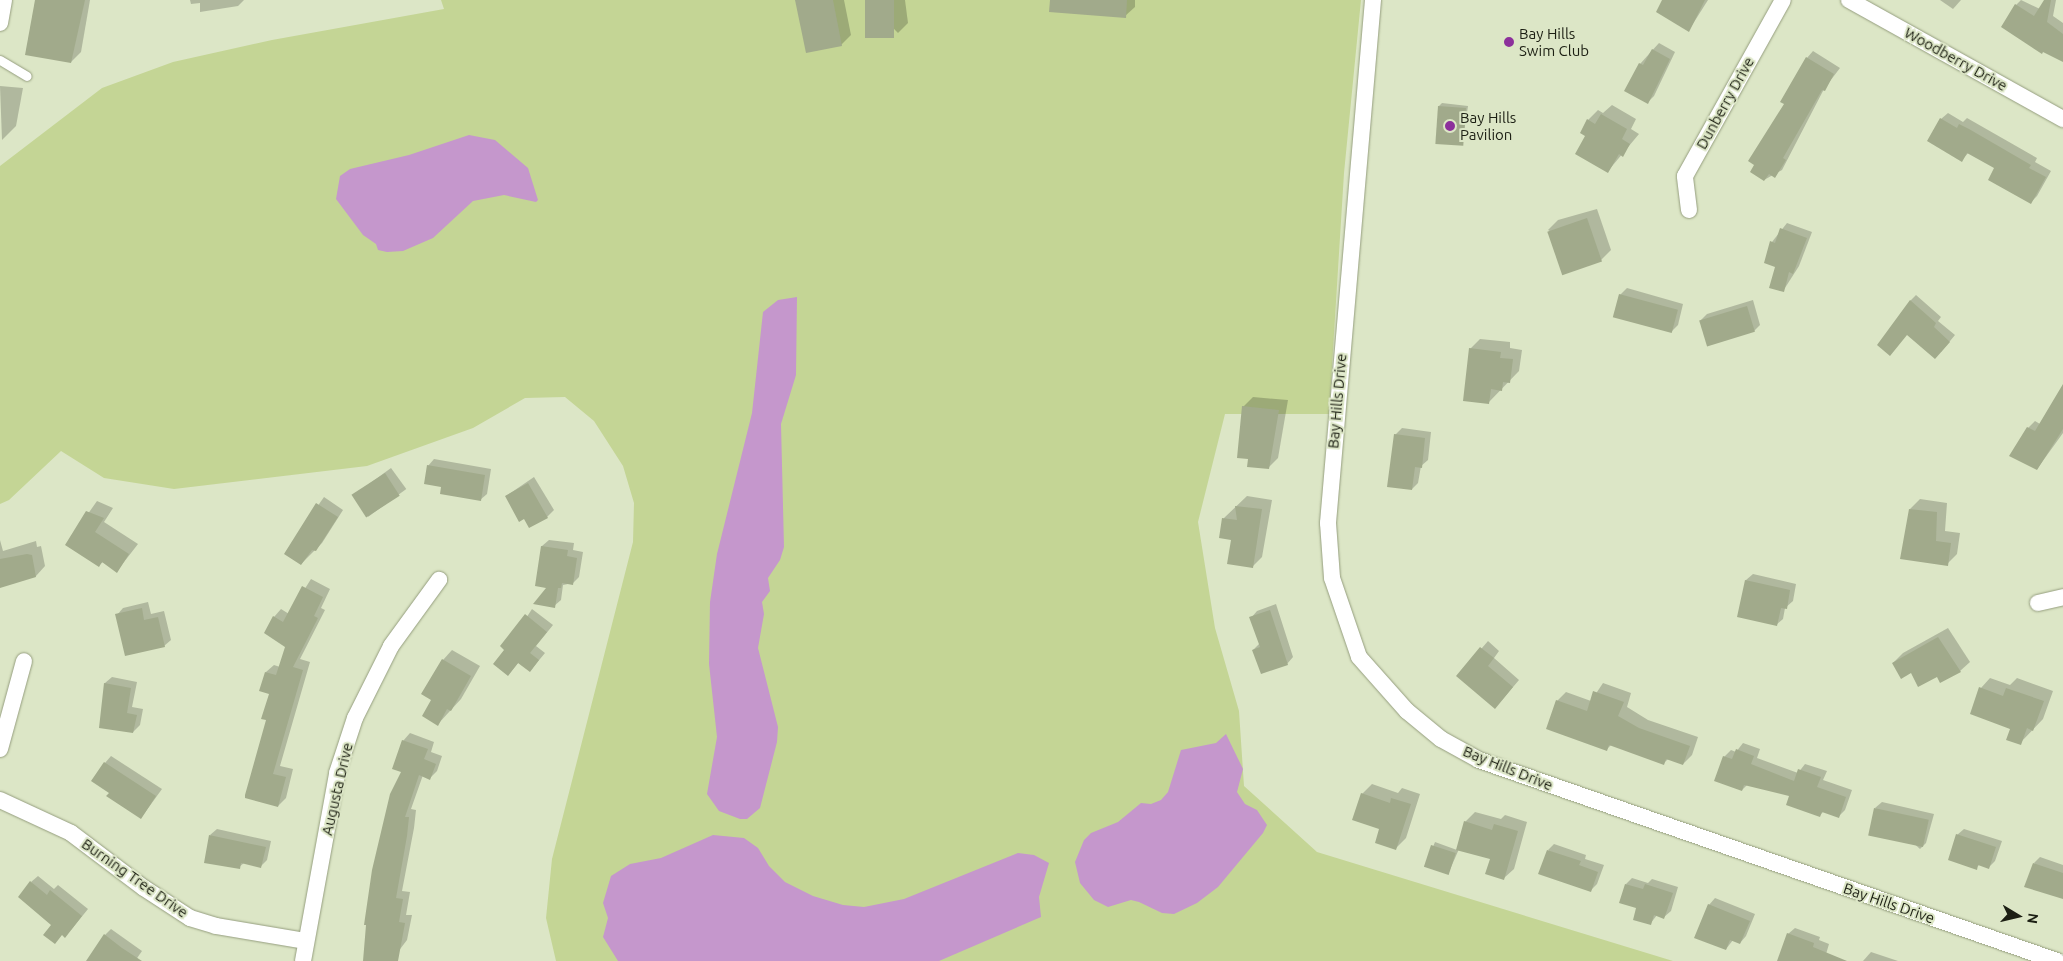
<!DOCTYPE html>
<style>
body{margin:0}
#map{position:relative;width:2063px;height:961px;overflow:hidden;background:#dce6c6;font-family:Ubuntu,sans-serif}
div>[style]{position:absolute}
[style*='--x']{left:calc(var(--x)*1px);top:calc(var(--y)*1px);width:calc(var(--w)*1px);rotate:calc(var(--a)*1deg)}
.green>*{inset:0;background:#c4d595}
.water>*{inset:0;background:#c597cc}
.shadow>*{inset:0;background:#0003;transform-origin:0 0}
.building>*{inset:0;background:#a1aa8b;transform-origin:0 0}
.roads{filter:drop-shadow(0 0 1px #959e7f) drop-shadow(0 0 1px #959e7f)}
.lane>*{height:9px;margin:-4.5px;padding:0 4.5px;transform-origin:4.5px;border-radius:4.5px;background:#fff}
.street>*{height:16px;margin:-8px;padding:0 8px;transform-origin:8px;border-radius:8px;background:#fff}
.dots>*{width:14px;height:14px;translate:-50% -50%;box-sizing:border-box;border:2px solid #dce6c6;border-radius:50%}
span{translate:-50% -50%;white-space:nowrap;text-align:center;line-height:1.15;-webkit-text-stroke:4px #dce6c6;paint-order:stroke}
.poi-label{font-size:15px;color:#1c1f13}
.left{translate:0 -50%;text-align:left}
.street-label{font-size:15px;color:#1c1f13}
.north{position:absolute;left:1993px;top:891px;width:50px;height:50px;-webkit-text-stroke:4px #dce6c6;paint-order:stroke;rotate:99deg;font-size:14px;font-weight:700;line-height:20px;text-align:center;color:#1c1f13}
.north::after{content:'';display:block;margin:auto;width:18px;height:22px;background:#1c1f13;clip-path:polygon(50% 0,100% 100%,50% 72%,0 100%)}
</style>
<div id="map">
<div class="green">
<i style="clip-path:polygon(441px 0,1361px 0,1344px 173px,1329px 414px,1225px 414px,1198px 522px,1215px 628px,1239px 711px,1244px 786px,1317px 852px,1673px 961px,556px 961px,546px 918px,552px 859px,633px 542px,634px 503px,623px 466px,594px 421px,565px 397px,525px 398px,473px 428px,367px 466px,174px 489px,104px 478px,61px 451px,9px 500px,0 504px,0 166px,102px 88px,173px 62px,272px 40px,444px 9px)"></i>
</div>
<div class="water">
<i style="clip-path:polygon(469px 135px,495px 140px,528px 168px,538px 200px,536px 202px,504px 195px,473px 201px,433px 238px,403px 251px,387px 252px,378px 250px,376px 244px,363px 235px,336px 199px,340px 176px,350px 169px,409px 155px)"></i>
<i style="clip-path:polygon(797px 297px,796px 375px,781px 424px,784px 547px,780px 560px,768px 578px,770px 591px,762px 602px,764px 614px,758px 648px,778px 727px,777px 742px,760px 808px,747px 819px,740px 819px,719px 811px,707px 794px,717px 737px,709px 664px,710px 602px,717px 554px,752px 413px,763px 312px,778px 300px)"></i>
<i style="clip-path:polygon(1226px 734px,1243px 769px,1237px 792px,1245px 804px,1257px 810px,1267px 825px,1263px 833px,1218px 887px,1197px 903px,1174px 914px,1162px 913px,1139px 902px,1131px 900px,1108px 907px,1094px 900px,1080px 883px,1075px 862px,1084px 840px,1091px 833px,1118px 822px,1141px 803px,1151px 804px,1161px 800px,1168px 792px,1181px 750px,1216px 743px)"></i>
<i style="clip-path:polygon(713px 835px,744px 838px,758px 848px,769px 866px,785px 882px,813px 896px,843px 905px,864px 907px,904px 899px,1018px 853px,1034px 855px,1049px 863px,1039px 897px,1041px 917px,939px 961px,618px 961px,603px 937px,608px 918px,603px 903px,611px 876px,630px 864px,661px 858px)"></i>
</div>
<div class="shadow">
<i style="clip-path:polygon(36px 0,90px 0,81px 52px,71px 62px)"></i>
<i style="clip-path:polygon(190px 0,244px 0,238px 6px,200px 12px,200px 3px,191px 4px)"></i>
<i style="clip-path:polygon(797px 0,844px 0,851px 35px,841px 45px)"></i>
<i style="clip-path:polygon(866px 0,905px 0,908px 23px,898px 33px)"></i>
<i style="clip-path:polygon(1080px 0,1135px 0,1135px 7px,1125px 16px)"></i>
<i style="clip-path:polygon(1663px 0,1708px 0,1689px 30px)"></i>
<i style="clip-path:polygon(1940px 0,1961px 0,1953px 9px)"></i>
<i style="clip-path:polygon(2021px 0,2040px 9px,2046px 0,2056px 0,2053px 16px,2063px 23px,2063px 61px,2016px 5px)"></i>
<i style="clip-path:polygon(1659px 43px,1675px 52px,1654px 96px,1648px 102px,1640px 64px)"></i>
<i style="clip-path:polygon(1813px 51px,1840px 68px,1824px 89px,1782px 170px,1764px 180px,1786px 104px,1807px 58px)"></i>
<i style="clip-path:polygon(0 86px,23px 88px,16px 126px,2px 140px)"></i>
<i style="clip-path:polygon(1442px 103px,1468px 106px,1462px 145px,1439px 106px)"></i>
<i style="clip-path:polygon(1612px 105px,1636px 119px,1631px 129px,1639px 134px,1608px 171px,1587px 135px,1588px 120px,1598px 110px,1603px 113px)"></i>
<i style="clip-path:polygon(1948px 113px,1963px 122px,1967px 118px,2037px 158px,2035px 162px,2051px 171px,2037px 196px,2031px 202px,1996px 168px,1969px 152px,1962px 160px,1941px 119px)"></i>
<i style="clip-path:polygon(1597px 209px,1611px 250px,1601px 260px,1548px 230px,1558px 220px)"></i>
<i style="clip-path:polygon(1787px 223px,1812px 232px,1799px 266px,1783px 291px,1772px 242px)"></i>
<i style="clip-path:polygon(1627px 288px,1683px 304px,1678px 325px,1671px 332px,1620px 295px)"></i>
<i style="clip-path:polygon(1916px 295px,1941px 317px,1938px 321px,1955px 335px,1941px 352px,1910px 301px)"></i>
<i style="clip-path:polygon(1753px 300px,1760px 325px,1754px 331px,1701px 320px,1707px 314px)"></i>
<i style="clip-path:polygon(1480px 339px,1510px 342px,1510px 348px,1522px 350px,1519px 371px,1488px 403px,1470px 349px)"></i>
<i style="clip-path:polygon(2063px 386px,2063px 433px,2037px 469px,2028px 428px,2035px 421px,2040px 424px)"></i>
<i style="clip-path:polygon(1253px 397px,1288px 400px,1278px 458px,1268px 468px,1249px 458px,1243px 407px)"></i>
<i style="clip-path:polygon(1402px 428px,1431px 432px,1428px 460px,1421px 466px,1418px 483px,1412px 489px,1395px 435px)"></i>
<i style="clip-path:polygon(434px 459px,491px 469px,487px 494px,480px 500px,443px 486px,428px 466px)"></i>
<i style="left:391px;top:468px;width:26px;height:47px;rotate:54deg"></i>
<i style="clip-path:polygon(534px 477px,554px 510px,547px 517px,525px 517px,506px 496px)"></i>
<i style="clip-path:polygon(1247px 496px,1272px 500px,1262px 557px,1252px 567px,1232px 539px,1221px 537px,1224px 518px)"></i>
<i style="clip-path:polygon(324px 497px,343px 510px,322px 543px,301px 564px,285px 553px)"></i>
<i style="clip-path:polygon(1920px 499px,1947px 503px,1945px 531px,1960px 533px,1957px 554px,1947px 564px,1910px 509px)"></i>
<i style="clip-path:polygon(97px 501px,113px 508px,104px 522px,138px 544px,117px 571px,103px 562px,99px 565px,66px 545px)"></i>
<i style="clip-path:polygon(0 540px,3px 551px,36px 541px,37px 547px,41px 546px,45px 566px,36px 576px,0 587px)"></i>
<i style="clip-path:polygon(549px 540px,574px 543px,573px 550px,583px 552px,579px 577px,573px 583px,563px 585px,561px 600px,554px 606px,548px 587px,536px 585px,542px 546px)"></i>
<i style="clip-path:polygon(1753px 574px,1796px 584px,1793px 601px,1785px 608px,1783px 619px,1776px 625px,1738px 616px,1746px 580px)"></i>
<i style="clip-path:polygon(311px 579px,330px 589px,321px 608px,325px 610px,300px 659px,310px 662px,280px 766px,293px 769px,286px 798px,278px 806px,247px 797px,267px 720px,270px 694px,266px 672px,274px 665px,280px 667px,286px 647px,274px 617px,281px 609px,289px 614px)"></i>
<i style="clip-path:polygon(148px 602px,151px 614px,164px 611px,171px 640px,164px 646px,117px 615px,123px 608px)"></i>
<i style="clip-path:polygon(1276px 604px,1293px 657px,1287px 664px,1253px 650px,1260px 643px,1251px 618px,1257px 611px)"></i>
<i style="clip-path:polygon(532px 609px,553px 625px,536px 646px,545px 653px,530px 671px,519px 662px,508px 675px,506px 649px)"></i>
<i style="clip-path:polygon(1948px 628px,1970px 662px,1960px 671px,1937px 675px,1911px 672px,1893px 663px,1903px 653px)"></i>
<i style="clip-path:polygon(1488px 641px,1499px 651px,1494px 658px,1519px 680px,1502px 700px,1458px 676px)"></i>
<i style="clip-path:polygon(452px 650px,480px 666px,461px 699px,438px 724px,433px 700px,443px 660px)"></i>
<i style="clip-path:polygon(112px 677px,137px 682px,132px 707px,143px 709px,140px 725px,133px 732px,100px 727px,105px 683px)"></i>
<i style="clip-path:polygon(1990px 678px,2010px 685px,2017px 678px,2053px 691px,2043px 719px,2020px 743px,1981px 688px)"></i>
<i style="clip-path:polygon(1603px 683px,1631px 693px,1627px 707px,1648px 720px,1698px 737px,1692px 755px,1683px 764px,1668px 759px,1664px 763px,1612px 744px,1606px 750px,1557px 701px,1566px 692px,1591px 701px)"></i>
<i style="clip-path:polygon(410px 733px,434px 742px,431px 752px,442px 756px,437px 771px,430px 778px,423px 775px,411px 809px,416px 810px,414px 828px,402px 891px,410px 892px,406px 915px,412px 915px,407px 940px,391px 961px,364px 961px,403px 771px,403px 741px)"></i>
<i style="clip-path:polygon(1743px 743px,1760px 749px,1757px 758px,1798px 773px,1805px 764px,1827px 771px,1823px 780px,1852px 790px,1845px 810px,1839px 816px,1824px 811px,1820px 815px,1790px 795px,1748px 784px,1742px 790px,1724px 757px,1731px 750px,1736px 752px)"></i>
<i style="clip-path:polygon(111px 756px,162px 789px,141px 818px,110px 793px,105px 763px)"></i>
<i style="clip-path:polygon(1372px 784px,1398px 793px,1402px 788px,1420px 794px,1406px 838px,1396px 848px,1362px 794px)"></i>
<i style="clip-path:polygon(1882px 802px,1934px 814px,1926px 843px,1920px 849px,1875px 808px)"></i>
<i style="clip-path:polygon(1475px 812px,1501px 819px,1505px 815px,1527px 822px,1514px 869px,1504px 878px,1492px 859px,1459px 849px,1448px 874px,1425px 866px,1435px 842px,1457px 850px,1465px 822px)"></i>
<i style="clip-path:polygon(217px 829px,271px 841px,267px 860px,261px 866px,244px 863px,239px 867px,210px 835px)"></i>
<i style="clip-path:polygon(1964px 829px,2002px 841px,1995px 861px,1989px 867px,1980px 864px,1976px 868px,1957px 835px)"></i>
<i style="clip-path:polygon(1554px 844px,1586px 855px,1585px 859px,1604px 865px,1597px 884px,1591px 890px,1548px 850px)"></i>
<i style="clip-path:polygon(2040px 857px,2063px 865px,2063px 898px,2034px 863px)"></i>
<i style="clip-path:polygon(38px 876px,54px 889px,58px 885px,88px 909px,71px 930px,31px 882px)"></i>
<i style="clip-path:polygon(1632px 878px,1648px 883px,1652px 879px,1678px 887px,1671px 911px,1664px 917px,1657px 915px,1650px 924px,1626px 884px)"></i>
<i style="clip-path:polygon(1715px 898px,1755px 914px,1746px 936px,1740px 943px,1733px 940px,1726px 949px,1709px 905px)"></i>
<i style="clip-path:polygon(1795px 928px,1820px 937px,1819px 940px,1829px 944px,1824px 961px,1788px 961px,1788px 934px)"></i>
<i style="clip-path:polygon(111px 929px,142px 951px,135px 961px,98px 961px,105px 935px)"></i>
<i style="clip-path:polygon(1871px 952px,1898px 961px,1863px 961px)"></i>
</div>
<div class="building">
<i style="clip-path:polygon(35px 0,85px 0,71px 63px,25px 55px)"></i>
<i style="clip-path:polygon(795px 0,833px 0,842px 46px,806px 53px)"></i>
<i style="left:865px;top:0;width:29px;height:38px"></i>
<i style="clip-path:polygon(1050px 0,1127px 0,1126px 18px,1049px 12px)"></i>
<i style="clip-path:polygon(1662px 0,1705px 0,1689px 32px,1656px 12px)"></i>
<i style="clip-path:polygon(2044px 0,2051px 0,2047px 22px,2063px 34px,2063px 62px,2043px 52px,2042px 54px,2001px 27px,2015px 4px,2034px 16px)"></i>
<i style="clip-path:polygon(1652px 49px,1670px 59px,1648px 104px,1624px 91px,1639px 63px,1643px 65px)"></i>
<i style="clip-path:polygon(1806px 57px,1834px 74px,1825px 91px,1822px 90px,1783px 158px,1786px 160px,1775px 178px,1769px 174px,1764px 181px,1750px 172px,1754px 165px,1748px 161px,1784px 104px,1780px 102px)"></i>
<i style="left:1438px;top:106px;width:28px;height:38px;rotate:4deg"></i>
<i style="clip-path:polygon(1601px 114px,1627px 129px,1622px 139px,1630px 144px,1623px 157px,1619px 154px,1608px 173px,1575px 154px,1585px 136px,1580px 133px,1587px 119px,1595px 124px)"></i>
<i style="clip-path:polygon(1940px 118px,1957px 128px,1959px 124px,1969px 129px,2031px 165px,2029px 168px,2046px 177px,2031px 204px,1988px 180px,1994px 168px,1967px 153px,1962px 162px,1927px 141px)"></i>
<i style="left:1587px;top:218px;width:46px;height:42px;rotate:71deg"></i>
<i style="clip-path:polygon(1780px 228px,1807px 238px,1793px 274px,1789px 272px,1784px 292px,1769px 288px,1775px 267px,1764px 263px,1770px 241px,1775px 243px)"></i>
<i style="left:1619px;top:294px;width:61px;height:24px;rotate:15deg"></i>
<i style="clip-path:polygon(1910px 300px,1936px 323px,1934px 327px,1950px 342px,1935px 359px,1907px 335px,1890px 356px,1877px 345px)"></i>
<i style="left:1747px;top:306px;width:27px;height:50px;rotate:73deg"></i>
<i style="clip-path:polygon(1469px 348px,1501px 352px,1500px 358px,1513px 359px,1510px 383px,1503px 382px,1502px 391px,1491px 389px,1489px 404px,1463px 401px)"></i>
<i style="clip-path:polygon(2063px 384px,2063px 429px,2037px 470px,2009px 456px,2027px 427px,2035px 431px)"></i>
<i style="clip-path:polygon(1242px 406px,1279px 410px,1269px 469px,1247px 467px,1248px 459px,1237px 458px)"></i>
<i style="clip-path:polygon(1394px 434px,1425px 438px,1422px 468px,1415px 467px,1412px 490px,1387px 487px)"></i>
<i style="clip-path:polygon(427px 465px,485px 475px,481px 501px,440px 494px,441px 487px,424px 484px)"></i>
<i style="left:385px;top:473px;width:27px;height:40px;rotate:57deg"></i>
<i style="clip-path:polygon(528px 483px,548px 518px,529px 528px,524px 519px,519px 522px,505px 496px)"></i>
<i style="clip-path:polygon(316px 503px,338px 517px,316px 551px,312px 550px,301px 565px,284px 554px)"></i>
<i style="clip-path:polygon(1235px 506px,1262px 509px,1253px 568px,1227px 564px,1231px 540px,1219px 538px,1222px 518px,1237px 520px)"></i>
<i style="clip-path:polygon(1909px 509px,1937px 512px,1936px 541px,1951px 543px,1948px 566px,1900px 559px)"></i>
<i style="clip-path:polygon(86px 511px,104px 518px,95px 532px,129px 554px,117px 573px,102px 562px,99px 567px,65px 545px)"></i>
<i style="clip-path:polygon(541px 546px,568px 550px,567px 556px,577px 558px,573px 585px,562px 583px,561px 588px,558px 588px,555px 608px,533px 604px,546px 588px,535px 586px)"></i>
<i style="clip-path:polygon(27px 554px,32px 555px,36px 577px,0 588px,0 559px)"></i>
<i style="clip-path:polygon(1745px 580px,1790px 590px,1787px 609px,1781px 608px,1777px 626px,1737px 617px)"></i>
<i style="clip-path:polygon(302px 586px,323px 597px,314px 616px,318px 618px,293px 667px,303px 670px,273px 774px,286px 777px,278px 807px,245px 798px,245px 795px,266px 720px,261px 719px,269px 694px,259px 691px,265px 672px,276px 675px,285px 647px,264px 633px,273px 616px,283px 622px)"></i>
<i style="clip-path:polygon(142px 608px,144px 620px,158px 617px,165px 647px,125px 656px,115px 614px)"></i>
<i style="clip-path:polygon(1270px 610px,1288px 665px,1261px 674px,1252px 650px,1260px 647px,1249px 617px)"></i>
<i style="clip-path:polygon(525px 614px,547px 632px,530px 653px,539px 660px,530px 672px,518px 663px,508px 676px,493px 664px,504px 650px,500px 646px)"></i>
<i style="clip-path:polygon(1938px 637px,1961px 672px,1940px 683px,1937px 677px,1918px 687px,1911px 673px,1901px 679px,1892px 663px)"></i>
<i style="clip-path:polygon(1480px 647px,1494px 658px,1488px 666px,1513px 687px,1495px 709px,1456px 676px)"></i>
<i style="clip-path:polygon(442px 659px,471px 676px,451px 711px,447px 709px,438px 726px,422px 716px,431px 700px,421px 694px)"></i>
<i style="clip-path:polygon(104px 683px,131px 688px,127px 713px,137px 715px,133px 733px,99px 728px)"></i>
<i style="clip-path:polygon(1979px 687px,2003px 696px,2006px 688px,2044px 701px,2033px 731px,2027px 728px,2021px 745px,2006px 740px,2010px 729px,1970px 714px)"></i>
<i style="clip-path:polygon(1593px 691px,1624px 702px,1618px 716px,1639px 728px,1690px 746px,1683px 765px,1666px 759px,1664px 765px,1609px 745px,1607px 751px,1546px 729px,1556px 700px,1587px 711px)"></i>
<i style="clip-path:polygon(402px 740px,428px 749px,424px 759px,436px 764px,430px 780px,419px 775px,405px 817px,409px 817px,407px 836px,396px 898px,403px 899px,399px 922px,405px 923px,398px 961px,363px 961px,366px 925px,364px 925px,372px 870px,390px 794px,401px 772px,392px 769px)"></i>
<i style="clip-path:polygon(1736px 749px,1754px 756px,1751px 764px,1794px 781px,1798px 769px,1821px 777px,1817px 787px,1846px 797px,1839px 818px,1822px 812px,1820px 817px,1786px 805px,1789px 796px,1744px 785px,1742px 791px,1714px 781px,1723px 756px,1732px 759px)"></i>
<i style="clip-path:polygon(104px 762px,156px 796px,141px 819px,106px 796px,109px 793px,91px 781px)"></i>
<i style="clip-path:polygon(1361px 793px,1390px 803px,1391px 798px,1411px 804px,1396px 850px,1375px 843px,1379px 829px,1352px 820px)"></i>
<i style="left:1874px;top:808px;width:56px;height:28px;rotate:12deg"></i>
<i style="clip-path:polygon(1464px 821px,1492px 830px,1494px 824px,1518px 831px,1504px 880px,1485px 874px,1490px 859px,1456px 850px)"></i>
<i style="clip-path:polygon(1956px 834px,1996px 847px,1989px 869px,1978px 865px,1977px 870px,1948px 860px)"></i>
<i style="clip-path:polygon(209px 835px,266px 847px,261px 868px,241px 863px,240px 869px,204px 863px)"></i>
<i style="left:1431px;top:845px;width:26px;height:23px;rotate:18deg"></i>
<i style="clip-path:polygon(1547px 850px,1581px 861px,1579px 865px,1598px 872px,1591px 892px,1538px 874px)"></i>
<i style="clip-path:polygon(2033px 863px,2063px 873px,2063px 899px,2024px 887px)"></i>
<i style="clip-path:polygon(30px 881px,47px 895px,50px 890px,82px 916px,65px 938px,62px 935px,55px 944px,43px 935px,51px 925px,18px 897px)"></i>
<i style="clip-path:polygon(1625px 884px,1643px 889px,1645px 884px,1673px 893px,1664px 919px,1654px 915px,1651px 925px,1633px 920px,1636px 908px,1619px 903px)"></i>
<i style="clip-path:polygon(1708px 904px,1750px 921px,1740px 944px,1730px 940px,1726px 950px,1694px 938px)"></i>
<i style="clip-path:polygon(1787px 933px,1814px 943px,1813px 947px,1847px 961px,1777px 961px)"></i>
<i style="clip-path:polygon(104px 934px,122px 948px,142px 961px,86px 961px)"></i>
</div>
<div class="roads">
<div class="lane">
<i style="--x:0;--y:60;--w:31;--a:31"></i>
</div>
<div class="street">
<i style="--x:1373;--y:0;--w:525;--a:94.92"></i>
<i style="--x:1328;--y:523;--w:55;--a:85.8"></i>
<i style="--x:1332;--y:578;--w:83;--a:71.1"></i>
<i style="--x:1359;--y:657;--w:72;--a:48.4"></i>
<i style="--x:1407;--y:711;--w:44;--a:39.5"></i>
<i style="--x:1441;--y:739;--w:43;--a:28.9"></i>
<i style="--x:1479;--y:760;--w:612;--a:19.18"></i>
<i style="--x:1849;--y:0;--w:245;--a:29.1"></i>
<i style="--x:0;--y:23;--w:23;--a:-80"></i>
<i style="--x:1689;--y:210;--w:34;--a:-97"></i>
<i style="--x:1685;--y:176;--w:201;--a:-60.9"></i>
<i style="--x:2038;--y:603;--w:26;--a:-13"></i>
<i style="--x:0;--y:749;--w:91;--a:-74.7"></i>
<i style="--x:0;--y:800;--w:78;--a:24.9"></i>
<i style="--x:71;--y:833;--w:91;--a:37"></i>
<i style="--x:144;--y:888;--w:55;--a:33.1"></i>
<i style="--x:190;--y:918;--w:27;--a:17"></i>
<i style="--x:216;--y:926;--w:91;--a:9.5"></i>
<i style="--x:303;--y:961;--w:191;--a:-79.7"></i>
<i style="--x:337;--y:773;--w:58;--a:-71.9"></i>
<i style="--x:355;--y:718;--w:80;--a:-63.4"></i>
<i style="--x:391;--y:646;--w:82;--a:-54"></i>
</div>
</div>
<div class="dots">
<i style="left:1509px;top:42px;background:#8c309b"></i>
<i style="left:1450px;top:126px;background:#8c309b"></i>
</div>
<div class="poi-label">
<span class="left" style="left:1519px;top:42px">Bay Hills<br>Swim Club</span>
<span class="left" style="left:1460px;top:126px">Bay Hills<br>Pavilion</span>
</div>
<div class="street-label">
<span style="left:1956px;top:59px;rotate:29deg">Woodberry Drive</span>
<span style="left:1725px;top:103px;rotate:-61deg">Dunberry Drive</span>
<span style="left:1337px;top:401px;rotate:-85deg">Bay Hills Drive</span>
<span style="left:1508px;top:768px;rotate:22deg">Bay Hills Drive</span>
<span style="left:337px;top:789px;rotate:-77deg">Augusta Drive</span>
<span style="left:135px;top:878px;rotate:35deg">Burning Tree Drive</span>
<span style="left:1889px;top:903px;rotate:19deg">Bay Hills Drive</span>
</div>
<div class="north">N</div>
</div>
